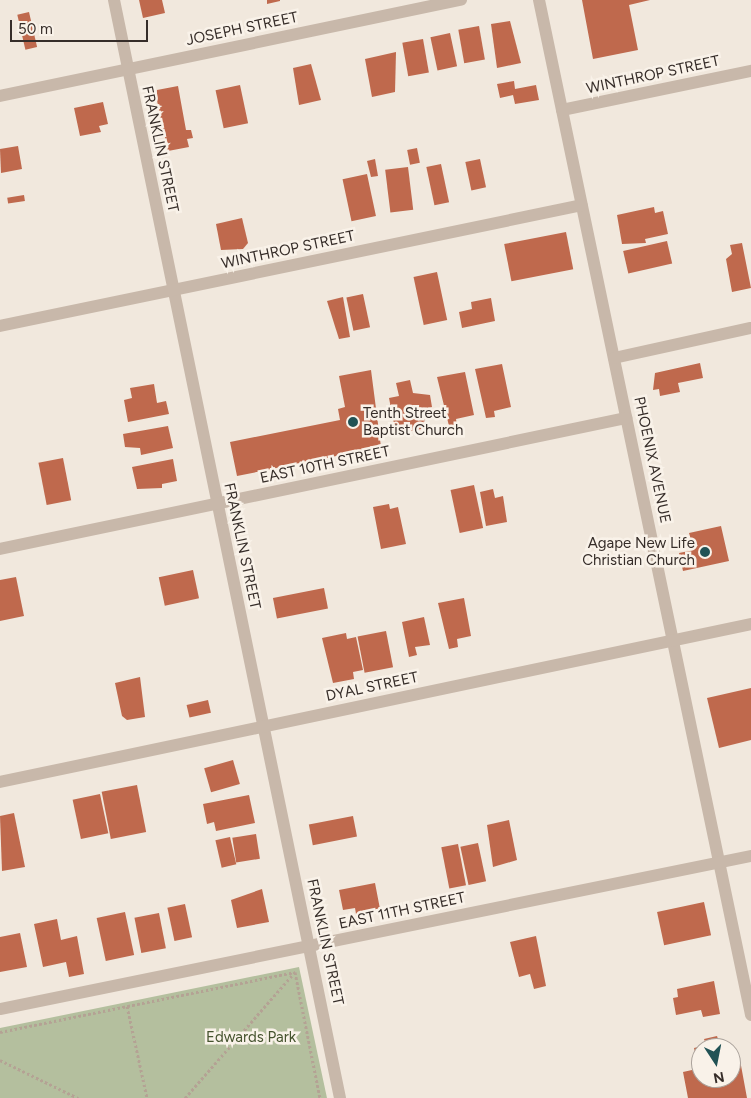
<!DOCTYPE html>
<style>
body{margin:0}
#map{position:relative;width:751px;height:1098px;overflow:hidden;background:#f1e8dd;font-family:Figtree,sans-serif}
div>[style]{position:absolute}
[style*='--x']{left:calc(var(--x)*1px);top:calc(var(--y)*1px);width:calc(var(--w)*1px);rotate:calc(var(--a)*1deg)}
.green>*{inset:0;background:#b4bf9e}
.building>*{inset:0;background:#bf694d;transform-origin:0 0}
.path>*{height:3px;margin-top:-1.5px;transform-origin:0;background:repeating-linear-gradient(90deg,#b4a294 0 2.5px,transparent 0 5px)}
.minor>*{height:12px;margin:-6px;padding:0 6px;transform-origin:6px;border-radius:6px;background:#c8b8aa}
.dots>*{width:14px;height:14px;translate:-50% -50%;box-sizing:border-box;border:2px solid #f9f2e9;border-radius:50%}
span{translate:-50% -50%;white-space:nowrap;text-align:center;line-height:1.15;-webkit-text-stroke:5px #f9f2e9;paint-order:stroke}
.street-label{font-size:15px;color:#362d29}
.poi-label{font-size:15px;color:#362d29}
.left{translate:0 -50%;text-align:left}
.right{translate:-100% -50%;text-align:right}
.park-label{font-size:15px;color:#45532e}
.north{position:absolute;left:691px;top:1038px;width:50px;height:50px;box-sizing:border-box;background:#f9f2e9;border:1px solid #aba39c;border-radius:50%;rotate:169deg;font-size:14px;font-weight:700;line-height:20px;text-align:center;color:#362d29}
.north::after{content:'';display:block;margin:auto;width:18px;height:22px;background:#215255;clip-path:polygon(50% 0,100% 100%,50% 72%,0 100%)}
.scale{position:absolute;left:10px;top:20px;width:138px;height:22px;box-sizing:border-box;border:2px solid #362d29;border-top:0;padding-left:6px;font-size:15px;line-height:18px;white-space:nowrap;color:#362d29;-webkit-text-stroke:4px #f9f2e9;paint-order:stroke}
</style>
<div id="map">
<div class="green">
<i style="clip-path:polygon(299px 967px,327px 1098px,0 1098px,0 1028px)"></i>
</div>
<div class="building">
<i style="clip-path:polygon(139px 0,162px 0,165px 13px,143px 18px)"></i>
<i style="clip-path:polygon(267px 0,280px 0,280px 1px,267px 4px)"></i>
<i style="clip-path:polygon(582px 0,650px 0,629px 5px,638px 50px,593px 59px)"></i>
<i style="left:29px;top:12px;width:36px;height:12px;rotate:77deg"></i>
<i style="clip-path:polygon(510px 21px,521px 63px,497px 68px,491px 24px)"></i>
<i style="left:479px;top:26px;width:34px;height:21px;rotate:80deg"></i>
<i style="left:450px;top:33px;width:34px;height:20px;rotate:78deg"></i>
<i style="left:423px;top:39px;width:34px;height:21px;rotate:80deg"></i>
<i style="clip-path:polygon(396px 52px,395px 92px,372px 97px,365px 59px)"></i>
<i style="clip-path:polygon(311px 64px,321px 100px,299px 105px,293px 68px)"></i>
<i style="clip-path:polygon(514px 81px,515px 89px,536px 85px,539px 100px,515px 104px,513px 95px,500px 98px,497px 84px)"></i>
<i style="left:240px;top:85px;width:39px;height:25px;rotate:78deg"></i>
<i style="clip-path:polygon(178px 86px,186px 130px,191px 130px,193px 138px,187px 139px,189px 147px,168px 151px,156px 96px,157px 90px)"></i>
<i style="clip-path:polygon(103px 102px,108px 124px,99px 126px,101px 132px,80px 136px,74px 108px)"></i>
<i style="clip-path:polygon(18px 146px,22px 169px,1px 173px,0 149px)"></i>
<i style="left:417px;top:148px;width:15px;height:10px;rotate:79deg"></i>
<i style="clip-path:polygon(375px 159px,378px 176px,371px 177px,367px 161px)"></i>
<i style="left:480px;top:159px;width:29px;height:15px;rotate:78deg"></i>
<i style="left:441px;top:164px;width:39px;height:15px;rotate:78deg"></i>
<i style="left:408px;top:167px;width:43px;height:23px;rotate:83deg"></i>
<i style="left:367px;top:174px;width:43px;height:25px;rotate:78deg"></i>
<i style="left:24px;top:195px;width:6px;height:17px;rotate:81deg"></i>
<i style="clip-path:polygon(654px 207px,655px 213px,663px 211px,668px 234px,645px 239px,646px 243px,622px 244px,617px 215px)"></i>
<i style="clip-path:polygon(242px 218px,248px 243px,243px 249px,221px 250px,216px 224px)"></i>
<i style="left:566px;top:232px;width:38px;height:63px;rotate:79deg"></i>
<i style="left:667px;top:241px;width:23px;height:45px;rotate:77deg"></i>
<i style="clip-path:polygon(742px 243px,751px 288px,732px 292px,726px 259px,732px 254px,730px 245px)"></i>
<i style="left:437px;top:272px;width:49px;height:24px;rotate:78deg"></i>
<i style="left:363px;top:294px;width:34px;height:17px;rotate:78deg"></i>
<i style="clip-path:polygon(343px 297px,350px 337px,339px 339px,327px 301px)"></i>
<i style="clip-path:polygon(491px 298px,495px 321px,462px 328px,459px 312px,472px 309px,471px 302px)"></i>
<i style="clip-path:polygon(700px 363px,703px 378px,678px 383px,680px 392px,660px 396px,659px 389px,653px 390px,655px 373px)"></i>
<i style="clip-path:polygon(502px 364px,511px 407px,494px 411px,495px 417px,486px 418px,475px 369px)"></i>
<i style="clip-path:polygon(371px 370px,381px 447px,237px 476px,230px 442px,340px 420px,338px 409px,345px 407px,339px 376px)"></i>
<i style="clip-path:polygon(465px 372px,474px 415px,456px 419px,457px 425px,449px 426px,437px 377px)"></i>
<i style="clip-path:polygon(410px 380px,413px 393px,430px 395px,432px 407px,422px 409px,426px 428px,396px 434px,389px 398px,399px 396px,396px 383px)"></i>
<i style="clip-path:polygon(154px 384px,157px 403px,166px 401px,169px 414px,128px 422px,124px 400px,132px 398px,130px 388px)"></i>
<i style="clip-path:polygon(168px 426px,173px 448px,141px 455px,140px 448px,125px 447px,123px 434px)"></i>
<i style="left:63px;top:458px;width:43px;height:25px;rotate:79deg"></i>
<i style="clip-path:polygon(173px 459px,177px 481px,162px 484px,162px 488px,137px 489px,132px 467px)"></i>
<i style="left:474px;top:485px;width:44px;height:24px;rotate:78deg"></i>
<i style="clip-path:polygon(493px 489px,495px 498px,503px 496px,507px 522px,486px 526px,480px 492px)"></i>
<i style="clip-path:polygon(389px 504px,390px 509px,398px 507px,406px 544px,381px 549px,373px 507px)"></i>
<i style="clip-path:polygon(721px 526px,729px 561px,683px 571px,679px 553px,694px 550px,689px 533px)"></i>
<i style="left:193px;top:570px;width:29px;height:35px;rotate:78deg"></i>
<i style="clip-path:polygon(16px 577px,24px 616px,0 621px,0 580px)"></i>
<i style="left:324px;top:588px;width:21px;height:52px;rotate:79deg"></i>
<i style="clip-path:polygon(464px 598px,471px 636px,457px 639px,458px 647px,449px 649px,438px 603px)"></i>
<i style="clip-path:polygon(424px 617px,430px 645px,415px 647px,417px 655px,409px 657px,402px 622px)"></i>
<i style="left:386px;top:631px;width:37px;height:29px;rotate:79deg"></i>
<i style="clip-path:polygon(346px 633px,347px 639px,356px 637px,363px 670px,353px 672px,354px 679px,333px 683px,322px 638px)"></i>
<i style="clip-path:polygon(140px 677px,145px 717px,127px 720px,122px 716px,115px 683px)"></i>
<i style="clip-path:polygon(751px 688px,751px 740px,719px 748px,707px 698px)"></i>
<i style="left:208px;top:700px;width:13px;height:22px;rotate:77deg"></i>
<i style="left:233px;top:760px;width:25px;height:30px;rotate:74deg"></i>
<i style="left:137px;top:785px;width:48px;height:36px;rotate:79deg"></i>
<i style="left:100px;top:794px;width:40px;height:28px;rotate:78deg"></i>
<i style="clip-path:polygon(249px 795px,255px 823px,216px 831px,214px 822px,207px 824px,203px 804px)"></i>
<i style="clip-path:polygon(14px 813px,25px 867px,2px 871px,0 816px)"></i>
<i style="left:353px;top:816px;width:21px;height:45px;rotate:79deg"></i>
<i style="clip-path:polygon(509px 820px,517px 860px,493px 867px,487px 825px)"></i>
<i style="left:256px;top:834px;width:25px;height:24px;rotate:81deg"></i>
<i style="left:230px;top:837px;width:28px;height:15px;rotate:77deg"></i>
<i style="left:478px;top:843px;width:39px;height:18px;rotate:78deg"></i>
<i style="left:458px;top:844px;width:42px;height:17px;rotate:79deg"></i>
<i style="clip-path:polygon(375px 883px,380px 909px,356px 914px,355px 908px,343px 910px,339px 890px)"></i>
<i style="clip-path:polygon(262px 889px,269px 922px,237px 928px,231px 900px)"></i>
<i style="left:704px;top:902px;width:34px;height:48px;rotate:78deg"></i>
<i style="left:185px;top:904px;width:34px;height:18px;rotate:78deg"></i>
<i style="left:125px;top:912px;width:44px;height:29px;rotate:78deg"></i>
<i style="left:159px;top:913px;width:36px;height:25px;rotate:79deg"></i>
<i style="clip-path:polygon(57px 919px,61px 940px,77px 936px,84px 974px,69px 977px,66px 962px,43px 967px,34px 924px)"></i>
<i style="clip-path:polygon(20px 933px,27px 967px,0 972px,0 937px)"></i>
<i style="clip-path:polygon(536px 936px,546px 986px,534px 989px,530px 974px,519px 977px,510px 942px)"></i>
<i style="clip-path:polygon(714px 981px,720px 1014px,703px 1017px,701px 1010px,676px 1015px,673px 998px,678px 997px,677px 989px)"></i>
<i style="clip-path:polygon(717px 1036px,721px 1048px,701px 1048px,698px 1066px,694px 1048px,706px 1045px,704px 1039px)"></i>
<i style="clip-path:polygon(740px 1060px,747px 1098px,688px 1098px,683px 1072px,701px 1068px,701px 1078px,731px 1078px,731px 1062px)"></i>
</div>
<div class="path">
<i style="--x:127;--y:1006;--w:94;--a:77.7"></i>
<i style="--x:0;--y:1032;--w:301;--a:-11.5"></i>
<i style="--x:295;--y:972;--w:128;--a:78.8"></i>
<i style="--x:0;--y:1060;--w:87;--a:26"></i>
<i style="--x:185;--y:1098;--w:167;--a:-48.9"></i>
</div>
<div class="minor">
<i style="--x:114;--y:0;--w:1121;--a:78.37"></i>
<i style="--x:539;--y:0;--w:1037;--a:78.2"></i>
<i style="--x:0;--y:96;--w:471;--a:-11.8"></i>
<i style="--x:562;--y:110;--w:193;--a:-11.7"></i>
<i style="--x:0;--y:326;--w:594;--a:-11.74"></i>
<i style="--x:614;--y:358;--w:140;--a:-12.4"></i>
<i style="--x:0;--y:549;--w:640;--a:-11.82"></i>
<i style="--x:0;--y:782;--w:767;--a:-11.88"></i>
<i style="--x:0;--y:1009;--w:766;--a:-11.52"></i>
</div>
<div class="dots">
<i style="left:353px;top:422px;background:#215255"></i>
<i style="left:705px;top:552px;background:#215255"></i>
</div>
<div class="street-label">
<span style="left:242px;top:29px;rotate:-12deg">JOSEPH STREET</span>
<span style="left:653px;top:75px;rotate:-12deg">WINTHROP STREET</span>
<span style="left:160px;top:149px;rotate:78deg">FRANKLIN STREET</span>
<span style="left:288px;top:250px;rotate:-12deg">WINTHROP STREET</span>
<span style="left:652px;top:460px;rotate:78deg">PHOENIX AVENUE</span>
<span style="left:325px;top:465px;rotate:-12deg">EAST 10TH STREET</span>
<span style="left:242px;top:546px;rotate:78deg">FRANKLIN STREET</span>
<span style="left:372px;top:687px;rotate:-12deg">DYAL STREET</span>
<span style="left:402px;top:911px;rotate:-12deg">EAST 11TH STREET</span>
<span style="left:325px;top:942px;rotate:78deg">FRANKLIN STREET</span>
</div>
<div class="poi-label">
<span class="left" style="left:363px;top:422px">Tenth Street<br>Baptist Church</span>
<span class="right" style="left:695px;top:552px">Agape New Life<br>Christian Church</span>
</div>
<div class="park-label">
<span style="left:251px;top:1038px">Edwards Park</span>
</div>
<div class="north">N</div>
<div class="scale">50 m</div>
</div>
